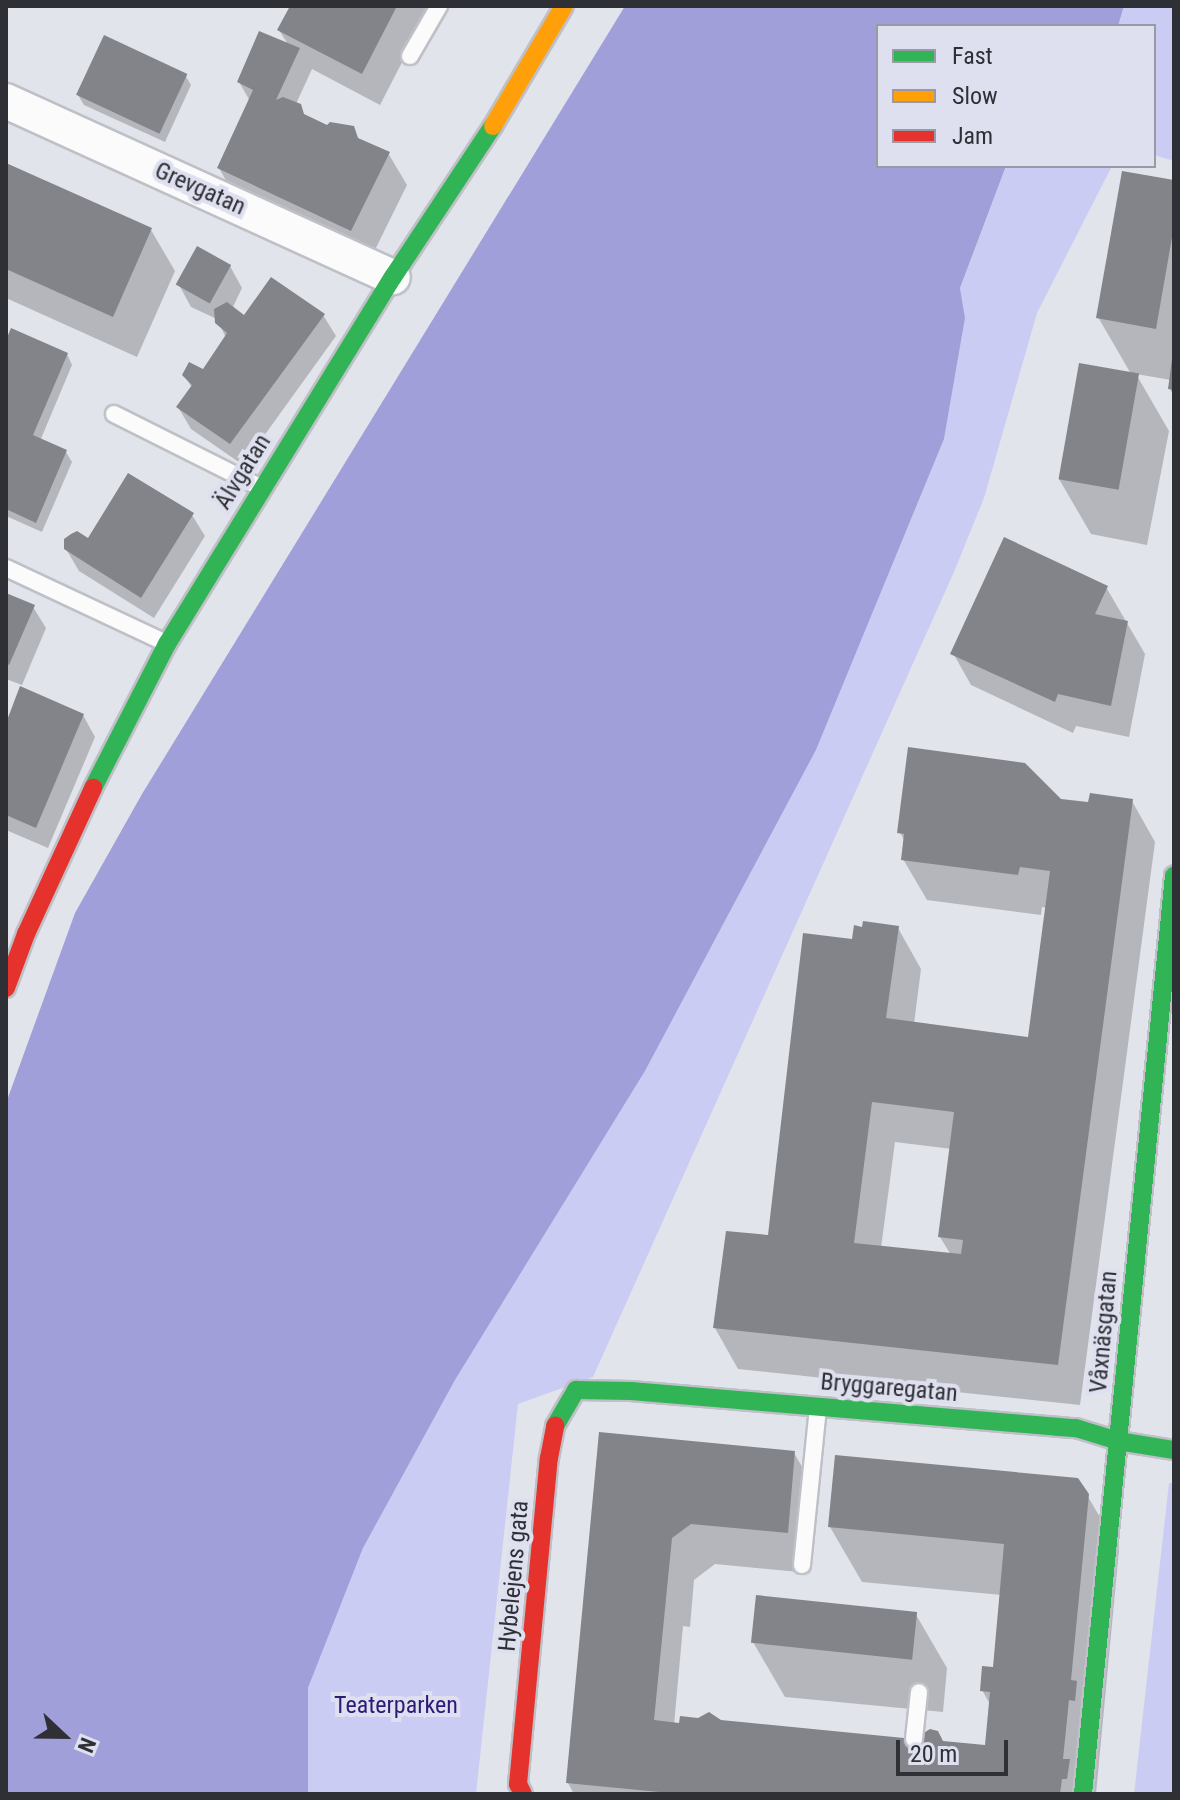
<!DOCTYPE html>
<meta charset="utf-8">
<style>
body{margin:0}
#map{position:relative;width:1180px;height:1800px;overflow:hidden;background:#e2e4ec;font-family:"Roboto Condensed",sans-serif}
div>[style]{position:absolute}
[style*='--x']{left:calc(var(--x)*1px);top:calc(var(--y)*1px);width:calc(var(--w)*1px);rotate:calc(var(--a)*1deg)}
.green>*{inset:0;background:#cbccf3}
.water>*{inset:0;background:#a09fd9}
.shadow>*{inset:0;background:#0003}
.building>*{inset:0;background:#838489;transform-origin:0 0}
.roads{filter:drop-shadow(2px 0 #bfc0c7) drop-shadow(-2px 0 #bfc0c7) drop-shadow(0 2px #bfc0c7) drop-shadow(0 -2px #bfc0c7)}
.lane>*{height:16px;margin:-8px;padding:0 8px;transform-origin:8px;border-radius:8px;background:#fbfbfc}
.street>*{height:34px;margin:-17px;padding:0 17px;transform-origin:17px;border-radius:17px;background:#fbfbfc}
.fast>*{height:18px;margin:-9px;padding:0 9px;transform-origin:9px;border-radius:9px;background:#30b455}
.slow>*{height:18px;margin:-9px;padding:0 9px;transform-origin:9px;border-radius:9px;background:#ff9f0a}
.jam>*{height:18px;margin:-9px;padding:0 9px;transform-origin:9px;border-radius:9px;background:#e5322d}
span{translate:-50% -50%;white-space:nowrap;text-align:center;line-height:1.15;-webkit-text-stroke:8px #dfe0ef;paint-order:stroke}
.street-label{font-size:24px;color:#2f3035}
.park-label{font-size:24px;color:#2d1977}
.frame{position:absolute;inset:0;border:8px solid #2f3035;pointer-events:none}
.legend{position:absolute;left:876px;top:24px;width:280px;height:144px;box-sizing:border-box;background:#dfe0ef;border:2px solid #999aa5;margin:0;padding:10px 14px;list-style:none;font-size:24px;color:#2f3035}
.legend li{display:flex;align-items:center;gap:16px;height:40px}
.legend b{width:40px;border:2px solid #999aa5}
.north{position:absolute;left:24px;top:1696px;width:80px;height:80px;-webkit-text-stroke:6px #dfe0ef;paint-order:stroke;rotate:112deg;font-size:22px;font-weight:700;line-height:32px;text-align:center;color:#2f3035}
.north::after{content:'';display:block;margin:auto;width:28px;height:36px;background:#2f3035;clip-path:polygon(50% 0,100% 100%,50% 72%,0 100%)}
.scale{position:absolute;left:896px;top:1740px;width:112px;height:36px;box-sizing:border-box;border:4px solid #2f3035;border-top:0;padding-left:10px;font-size:24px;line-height:28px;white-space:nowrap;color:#2f3035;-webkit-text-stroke:6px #dfe0ef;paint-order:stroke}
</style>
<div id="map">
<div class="green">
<i style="clip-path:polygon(1124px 6px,1174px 6px,1174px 161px,1154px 155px,1154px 26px,1118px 26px)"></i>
<i style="clip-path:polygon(1006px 166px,1112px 166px,1037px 313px,984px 498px,954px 572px,593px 1377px,518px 1404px,476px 1794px,308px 1794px,308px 1688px,363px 1548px,455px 1380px,645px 1071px,816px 750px,944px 439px,965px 318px,960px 288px)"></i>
<i style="clip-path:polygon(1169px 1483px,1174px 1483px,1174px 1794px,1134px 1794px)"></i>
</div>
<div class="water">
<i style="clip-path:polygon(625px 6px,1124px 6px,1118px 26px,878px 26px,878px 166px,1006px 166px,960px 288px,965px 318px,944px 439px,816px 750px,645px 1071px,455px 1380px,363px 1548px,308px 1688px,308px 1794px,6px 1794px,6px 1103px,75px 913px,142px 794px)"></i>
</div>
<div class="shadow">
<i style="clip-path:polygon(292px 6px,431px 6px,380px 105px,312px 69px,296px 104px,306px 117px,327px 127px,352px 127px,360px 141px,388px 153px,407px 185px,369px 262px,237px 200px,219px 168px,250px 101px,239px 82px,289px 46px,279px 30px)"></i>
<i style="clip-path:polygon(185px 75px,191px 85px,165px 142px,84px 105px,78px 95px)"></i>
<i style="clip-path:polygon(6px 166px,151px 230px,175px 271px,137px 357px,6px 298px)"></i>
<i style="clip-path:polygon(1174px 182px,1174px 397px,1170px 389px,1171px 380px,1136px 374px,1169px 431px,1147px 545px,1091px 534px,1059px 479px,1131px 374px,1098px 317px)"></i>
<i style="clip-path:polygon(230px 266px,242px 288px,232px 309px,244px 318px,323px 315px,336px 336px,243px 465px,191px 429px,178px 407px,192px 388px,184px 375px,203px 372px,226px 338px,217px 319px,191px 307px,179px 285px)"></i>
<i style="clip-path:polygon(6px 345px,67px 354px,72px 365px,40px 441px,66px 452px,72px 462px,42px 532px,6px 516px)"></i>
<i style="clip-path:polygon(192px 515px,205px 536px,154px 618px,79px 571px,66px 549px)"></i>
<i style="clip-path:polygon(1106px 587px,1145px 654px,1129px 737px,1076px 726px,1073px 733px,971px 685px,953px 653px)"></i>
<i style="clip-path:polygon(6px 595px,33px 607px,46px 628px,22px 685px,6px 679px)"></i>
<i style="clip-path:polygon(83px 715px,95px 737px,48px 848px,6px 830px,6px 728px)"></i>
<i style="clip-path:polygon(evenodd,1061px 800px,1090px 804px,1132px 801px,1155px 842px,1080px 1405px,738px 1369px,715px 1328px,770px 1237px,805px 935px,853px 942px,898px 928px,921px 969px,914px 1024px,1030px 1039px,1047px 908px,1042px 907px,1041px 915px,927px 900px,903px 859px,905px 842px,900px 832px,1061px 800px,895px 1142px,952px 1149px,940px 1237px,951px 1255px,881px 1248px,895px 1142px)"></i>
<i style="clip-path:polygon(601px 1434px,794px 1453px,818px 1494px,810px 1573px,715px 1564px,694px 1580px,690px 1627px,683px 1626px,674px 1725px,721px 1722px,987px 1747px,991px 1706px,982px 1690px,995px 1670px,1002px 1595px,862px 1582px,830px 1527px,1087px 1495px,1119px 1550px,1096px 1794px,574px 1794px,568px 1783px)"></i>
<i style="clip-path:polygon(915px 1613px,947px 1668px,943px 1712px,785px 1697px,753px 1642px)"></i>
</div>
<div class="building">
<i style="clip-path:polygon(290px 6px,397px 6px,362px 74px,277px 30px)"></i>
<i style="clip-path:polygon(259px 31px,300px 48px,276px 100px,283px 97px,301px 104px,304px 114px,327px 125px,330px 122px,354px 126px,358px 138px,390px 152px,351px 231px,217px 168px,253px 90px,237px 82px)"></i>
<i style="left:104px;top:35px;width:92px;height:66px;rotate:25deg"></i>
<i style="clip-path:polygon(6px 163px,152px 228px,113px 317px,6px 269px)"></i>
<i style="clip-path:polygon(1122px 171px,1174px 180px,1174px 226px,1156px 329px,1096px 318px)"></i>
<i style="left:197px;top:246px;width:39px;height:44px;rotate:29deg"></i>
<i style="clip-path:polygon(271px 277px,325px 314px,230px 444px,176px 407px,192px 385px,182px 375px,189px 362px,203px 369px,227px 333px,215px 323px,214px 309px,227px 302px,244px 315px)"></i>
<i style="clip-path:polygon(11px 328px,68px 353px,33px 435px,67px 450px,36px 523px,6px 509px,6px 340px)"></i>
<i style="clip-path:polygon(1172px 359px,1174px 359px,1174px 390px,1168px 389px)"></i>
<i style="left:1079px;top:363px;width:61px;height:118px;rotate:10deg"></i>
<i style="clip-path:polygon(128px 473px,194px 513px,141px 598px,64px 549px,64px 539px,71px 534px,77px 531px,88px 538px)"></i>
<i style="clip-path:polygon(1004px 537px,1108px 586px,1095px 614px,1128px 621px,1111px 706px,1058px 694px,1055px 702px,950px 654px)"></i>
<i style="clip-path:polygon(6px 593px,35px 605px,9px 665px,6px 663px)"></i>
<i style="clip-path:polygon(20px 686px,84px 714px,36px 828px,6px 815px,6px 723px)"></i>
<i style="clip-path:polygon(evenodd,908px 747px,1025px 763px,1061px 799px,1088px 802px,1090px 793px,1133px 799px,1058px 1365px,713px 1328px,726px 1231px,768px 1235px,803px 933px,852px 939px,854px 925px,862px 927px,863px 921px,899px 926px,886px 1018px,1028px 1037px,1050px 871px,1020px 867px,1018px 875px,901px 860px,904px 834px,897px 833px,908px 747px,872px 1102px,954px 1112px,938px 1237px,963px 1240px,961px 1254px,854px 1243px,872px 1102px)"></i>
<i style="clip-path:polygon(599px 1432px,795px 1451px,788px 1533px,691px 1524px,672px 1538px,654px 1720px,679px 1723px,680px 1716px,698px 1718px,709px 1712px,721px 1720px,914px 1739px,930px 1729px,938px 1731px,943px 1741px,985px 1745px,990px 1692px,980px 1691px,982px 1666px,993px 1667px,1004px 1544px,828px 1527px,835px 1455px,1078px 1478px,1089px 1494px,1071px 1680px,1077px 1681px,1075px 1701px,1069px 1700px,1063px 1759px,1070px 1759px,1067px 1779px,1062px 1779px,1060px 1794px,680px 1794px,566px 1783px)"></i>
<i style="left:756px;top:1595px;width:162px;height:48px;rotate:6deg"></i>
</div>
<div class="roads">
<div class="lane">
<i style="--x:410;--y:56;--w:58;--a:-59.9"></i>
<i style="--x:114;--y:414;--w:163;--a:26.6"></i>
<i style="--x:6;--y:568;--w:177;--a:25.1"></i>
<i style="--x:802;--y:1565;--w:158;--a:-84.2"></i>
<i style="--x:914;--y:1739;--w:47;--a:-83.9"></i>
</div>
<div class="street">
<i style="--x:6;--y:101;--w:425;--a:24.5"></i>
</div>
<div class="fast">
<i style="--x:93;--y:788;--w:162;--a:-62.8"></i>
<i style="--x:167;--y:644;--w:431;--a:-58.4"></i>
<i style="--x:393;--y:277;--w:181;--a:-56.5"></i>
<i style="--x:555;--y:1426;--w:42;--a:-59.7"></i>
<i style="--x:576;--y:1390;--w:55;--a:1"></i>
<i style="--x:631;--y:1391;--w:447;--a:4.8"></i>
<i style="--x:1076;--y:1428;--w:44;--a:17.2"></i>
<i style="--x:1118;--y:1441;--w:57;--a:9.1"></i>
<i style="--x:1083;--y:1794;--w:923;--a:-84.34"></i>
</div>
<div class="slow">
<i style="--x:493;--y:126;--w:139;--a:-59.4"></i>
</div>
<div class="jam">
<i style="--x:6;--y:988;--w:58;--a:-69.7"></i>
<i style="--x:26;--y:934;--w:161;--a:-65.3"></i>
<i style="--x:523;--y:1794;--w:11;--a:-117"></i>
<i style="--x:518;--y:1784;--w:327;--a:-84.6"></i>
<i style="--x:549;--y:1458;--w:33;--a:-79"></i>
</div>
</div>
<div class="street-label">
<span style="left:200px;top:189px;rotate:24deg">Grevgatan</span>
<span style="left:243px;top:472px;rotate:-58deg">Älvgatan</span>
<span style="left:1104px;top:1332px;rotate:-85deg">Våxnäsgatan</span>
<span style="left:889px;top:1388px;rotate:5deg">Bryggaregatan</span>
<span style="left:514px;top:1576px;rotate:-85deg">Hybelejens gata</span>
</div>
<div class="park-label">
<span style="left:396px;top:1706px">Teaterparken</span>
</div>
<div class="frame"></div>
<ul class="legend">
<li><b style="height:10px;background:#30b455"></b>Fast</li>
<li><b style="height:10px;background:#ff9f0a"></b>Slow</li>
<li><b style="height:10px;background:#e5322d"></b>Jam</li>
</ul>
<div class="north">N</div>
<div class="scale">20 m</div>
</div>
